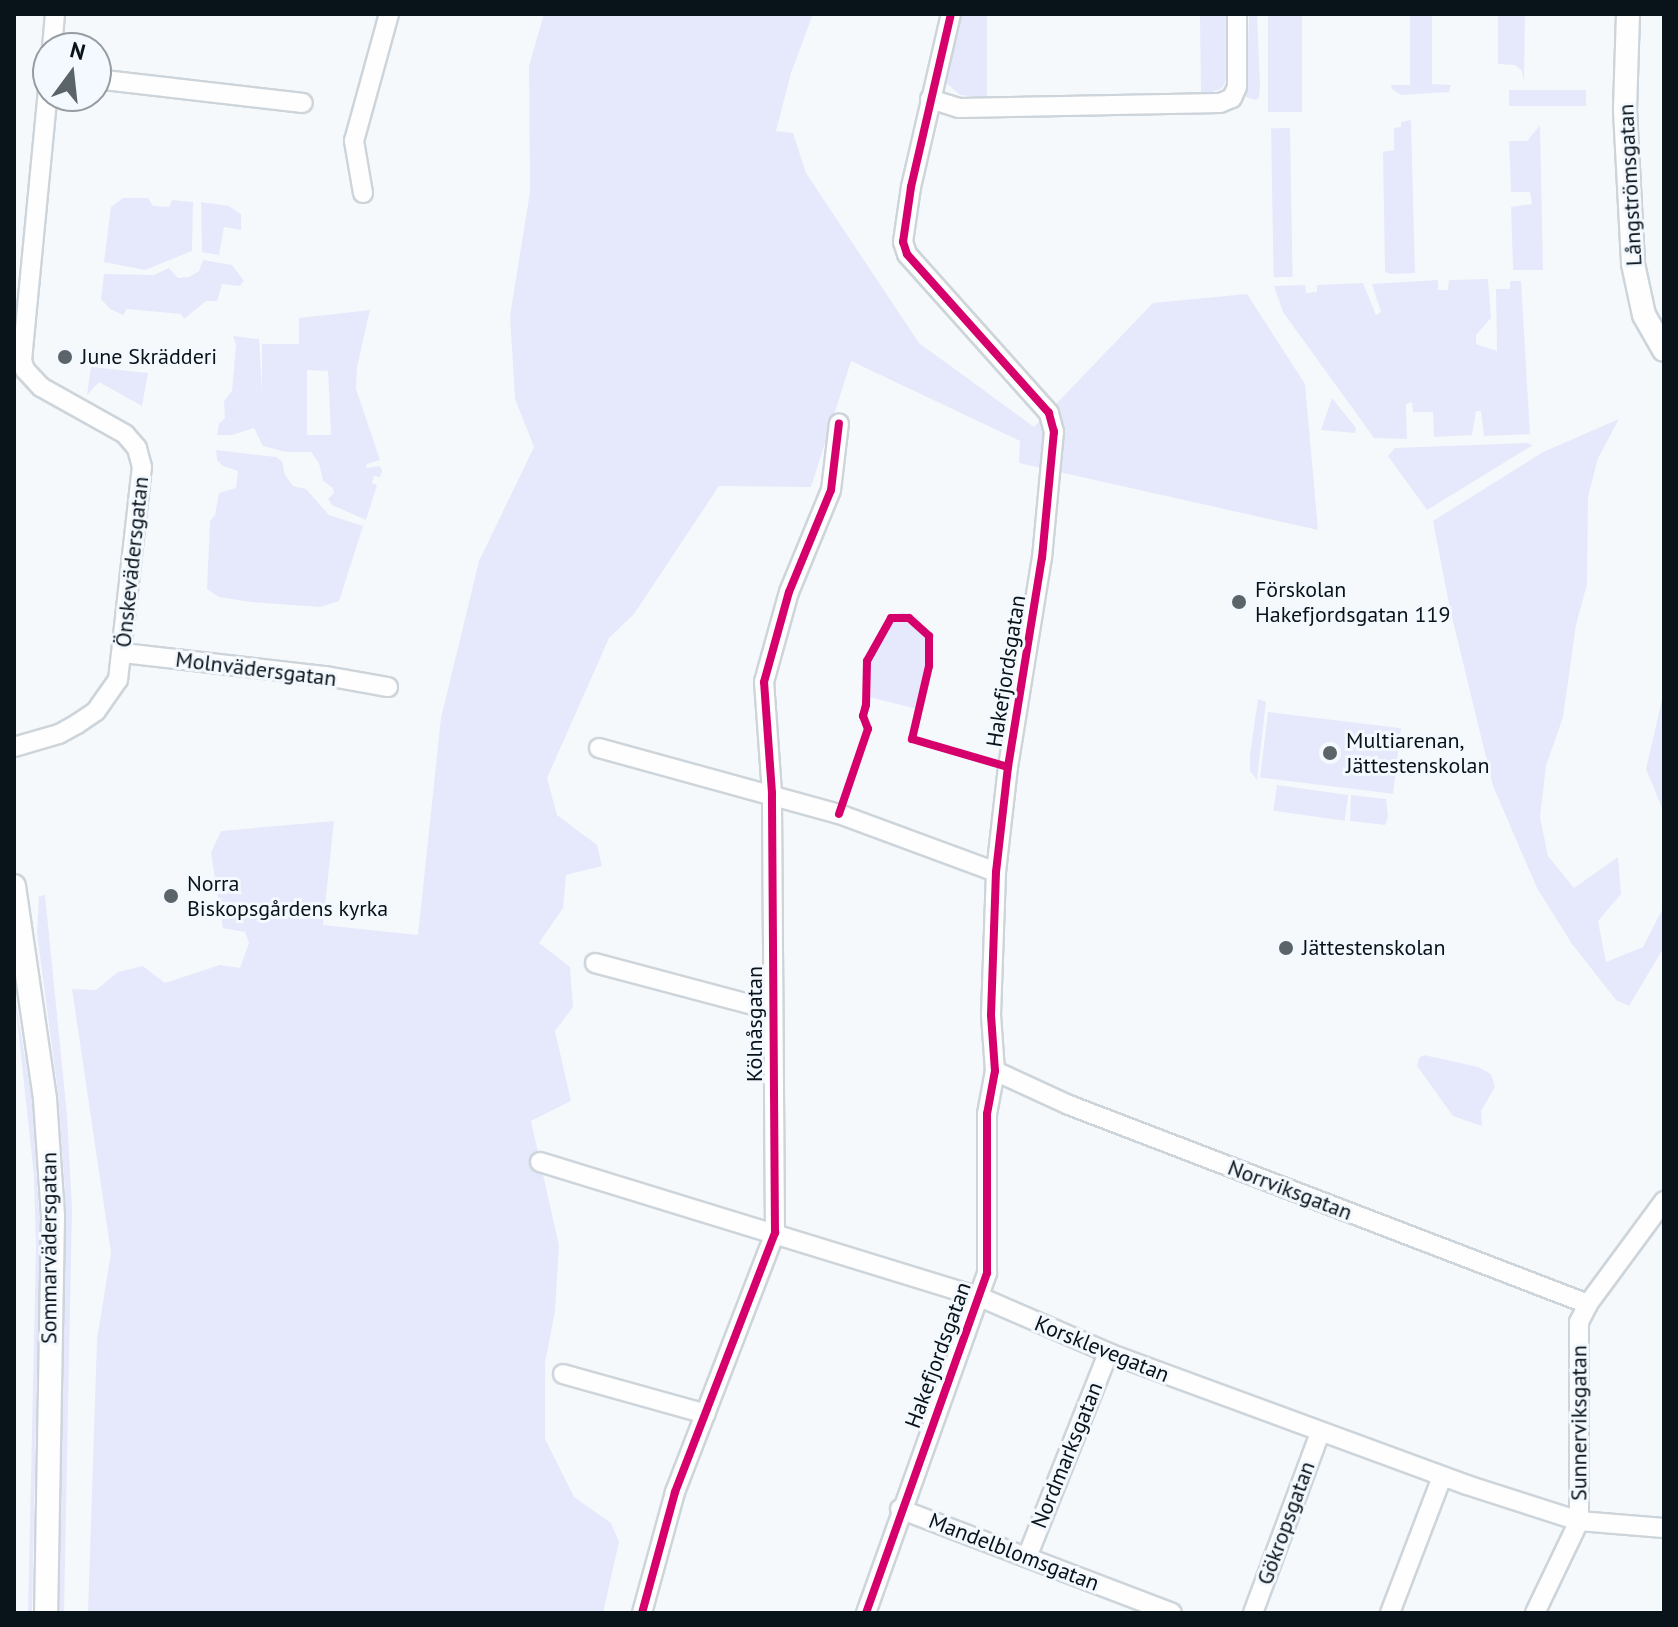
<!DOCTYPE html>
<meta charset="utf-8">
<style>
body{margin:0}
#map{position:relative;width:1678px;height:1627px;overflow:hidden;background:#f6f9fb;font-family:"PT Sans",sans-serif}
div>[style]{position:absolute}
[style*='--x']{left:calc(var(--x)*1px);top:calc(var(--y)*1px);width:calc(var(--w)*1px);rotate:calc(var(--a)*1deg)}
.green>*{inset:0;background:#e6e9fb;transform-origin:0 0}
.roads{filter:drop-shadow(2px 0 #cdd5db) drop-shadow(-2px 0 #cdd5db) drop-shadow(0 2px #cdd5db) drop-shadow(0 -2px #cdd5db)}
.minor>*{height:18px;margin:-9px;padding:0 9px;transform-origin:9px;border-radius:9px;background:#fefefe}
.tertiary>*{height:22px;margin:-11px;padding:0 11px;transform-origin:11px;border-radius:11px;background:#fefefe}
.cycleway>*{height:8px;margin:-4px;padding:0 4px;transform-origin:4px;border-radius:4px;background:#d6006c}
.dots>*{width:22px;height:22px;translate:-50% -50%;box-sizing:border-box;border:4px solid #f3f9fe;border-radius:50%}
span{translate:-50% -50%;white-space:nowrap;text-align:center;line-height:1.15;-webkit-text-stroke:6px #f3f9fe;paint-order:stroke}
.street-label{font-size:22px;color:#08131a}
.poi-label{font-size:22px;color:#08131a}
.left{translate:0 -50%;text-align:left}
.frame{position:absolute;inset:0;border:16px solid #08131a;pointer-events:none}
.north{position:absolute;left:32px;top:32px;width:80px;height:80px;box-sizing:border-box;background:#f3f9fe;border:2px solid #959da3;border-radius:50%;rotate:15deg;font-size:22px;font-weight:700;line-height:32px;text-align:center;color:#08131a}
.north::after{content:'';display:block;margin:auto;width:28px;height:36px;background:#5b6469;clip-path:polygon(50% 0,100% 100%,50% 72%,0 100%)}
</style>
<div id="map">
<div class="green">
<i style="clip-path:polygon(544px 14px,813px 14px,791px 73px,776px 131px,793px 133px,806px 173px,919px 343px,1034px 427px,1153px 303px,1247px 294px,1305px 384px,1318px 530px,1019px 463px,1020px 441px,851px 361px,811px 487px,719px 486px,634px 614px,609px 638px,547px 778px,557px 815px,597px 845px,602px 866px,566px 875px,563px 908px,539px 943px,570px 967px,573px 1007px,555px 1031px,571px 1101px,531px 1121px,559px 1246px,555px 1311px,545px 1363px,545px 1439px,574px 1497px,611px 1523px,619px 1542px,603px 1613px,88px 1613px,97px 1339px,111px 1253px,72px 989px,96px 990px,118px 972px,143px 966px,165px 983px,220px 965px,240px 968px,249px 943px,245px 932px,223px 928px,211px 853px,221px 831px,334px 821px,323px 925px,418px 935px,441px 718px,479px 561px,534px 447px,515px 399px,510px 316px,530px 192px,529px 66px)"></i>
<i style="clip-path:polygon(961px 14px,987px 14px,987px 98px,960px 95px,945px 82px)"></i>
<i style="clip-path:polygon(1200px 14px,1230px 14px,1228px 77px,1222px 88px,1205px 95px,1201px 95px)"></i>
<i style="clip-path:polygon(1249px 14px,1257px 14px,1260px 85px,1259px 98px,1255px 100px,1246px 97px)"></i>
<i style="left:1268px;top:14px;width:34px;height:98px"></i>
<i style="clip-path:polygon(1410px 14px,1432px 14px,1432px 84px,1451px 85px,1449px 92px,1401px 95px,1392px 89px,1391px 85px,1410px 85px)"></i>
<i style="clip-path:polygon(1498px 14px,1525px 14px,1524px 83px,1522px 71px,1515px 65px,1498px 64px)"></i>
<i style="left:1586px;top:90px;width:16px;height:77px;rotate:90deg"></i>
<i style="clip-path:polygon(1411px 120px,1415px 273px,1391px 274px,1385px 272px,1383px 152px,1394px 150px,1394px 128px,1401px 127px,1401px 122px)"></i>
<i style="clip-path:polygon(1540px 125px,1543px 270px,1513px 270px,1511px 207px,1532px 204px,1530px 192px,1511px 192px,1509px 141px,1527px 141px)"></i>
<i style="left:1290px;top:128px;width:149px;height:19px;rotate:89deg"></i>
<i style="clip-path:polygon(123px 198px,148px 198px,153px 206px,169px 207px,172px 200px,193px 202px,192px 251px,145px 270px,104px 262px,111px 207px)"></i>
<i style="clip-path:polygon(201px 202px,229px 206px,241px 214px,241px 230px,224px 227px,219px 255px,202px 252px)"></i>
<i style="clip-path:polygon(203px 260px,232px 265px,244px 281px,239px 286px,222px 284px,217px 301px,206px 301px,184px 319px,181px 314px,127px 309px,123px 315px,110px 309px,101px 299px,104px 274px,154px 275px,169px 268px,178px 278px,189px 277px,199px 271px)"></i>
<i style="clip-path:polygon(1488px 279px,1491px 318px,1476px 335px,1476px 344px,1497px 351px,1496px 289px,1510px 289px,1510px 281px,1521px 281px,1530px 434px,1484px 436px,1481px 411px,1476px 411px,1472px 435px,1434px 437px,1433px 412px,1413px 412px,1412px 402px,1406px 404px,1407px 439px,1374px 438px,1283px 312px,1274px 286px,1305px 285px,1306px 293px,1317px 292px,1317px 285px,1363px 283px,1376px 315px,1381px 312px,1372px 284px,1438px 280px,1438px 290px,1448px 290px,1449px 280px)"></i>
<i style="clip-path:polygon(evenodd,370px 310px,357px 367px,356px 389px,380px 460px,367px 464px,366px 468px,380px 466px,382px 471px,380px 477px,374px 476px,372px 483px,377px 485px,366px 520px,332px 505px,328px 499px,334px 493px,333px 488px,323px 481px,319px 463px,311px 452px,286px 452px,263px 446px,254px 428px,232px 435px,217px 435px,219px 424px,225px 418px,224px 401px,232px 391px,236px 345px,233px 336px,259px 339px,262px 391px,262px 344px,299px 344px,299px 318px,370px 310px,307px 370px,328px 371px,331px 435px,307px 435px,307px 370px)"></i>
<i style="clip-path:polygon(91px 367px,148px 373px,142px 406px,99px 382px,87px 395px)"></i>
<i style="clip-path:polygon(1332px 398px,1356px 428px,1355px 433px,1321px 430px)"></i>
<i style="clip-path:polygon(1619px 419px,1598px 458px,1588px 497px,1587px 584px,1576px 625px,1563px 717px,1546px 766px,1540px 817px,1548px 856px,1574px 888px,1618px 857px,1621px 894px,1598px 921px,1606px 962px,1643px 947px,1664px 906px,1664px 947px,1629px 1006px,1616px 1000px,1572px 944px,1537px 888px,1493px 786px,1450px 609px,1433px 521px,1543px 452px)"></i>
<i style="clip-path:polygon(1526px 443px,1533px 445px,1427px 510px,1388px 456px,1395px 448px)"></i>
<i style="clip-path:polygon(216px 450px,276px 457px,282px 461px,285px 475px,293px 486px,306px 489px,329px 515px,363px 526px,339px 601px,320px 607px,251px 602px,219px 597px,207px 589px,210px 521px,215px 515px,219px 493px,236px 488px,238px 471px,223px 466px,217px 460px)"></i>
<i style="clip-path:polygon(903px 612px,917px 617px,927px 629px,926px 668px,917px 709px,869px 697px,870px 650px,888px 618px)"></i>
<i style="clip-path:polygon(1664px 691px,1664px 813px,1646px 769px)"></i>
<i style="clip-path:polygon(1258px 699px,1266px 702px,1257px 780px,1250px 771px,1250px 755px)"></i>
<i style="left:1268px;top:712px;width:134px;height:66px;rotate:7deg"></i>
<i style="left:1277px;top:785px;width:72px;height:26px;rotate:8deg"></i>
<i style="clip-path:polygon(1351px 795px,1386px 799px,1388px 817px,1385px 825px,1350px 821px)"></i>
<i style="clip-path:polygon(45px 895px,67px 1115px,72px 1209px,64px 1613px,59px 1613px,65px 1193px,58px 1093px,37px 933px,39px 896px)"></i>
<i style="clip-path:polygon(14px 990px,32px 1101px,40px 1228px,32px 1613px,28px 1613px,36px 1248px,34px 1176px)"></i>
<i style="clip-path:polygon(1424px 1055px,1478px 1067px,1491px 1074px,1495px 1087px,1481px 1111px,1482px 1126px,1453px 1116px,1417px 1066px,1419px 1058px)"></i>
</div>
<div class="roads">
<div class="minor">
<i style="--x:52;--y:48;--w:34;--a:-85"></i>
<i style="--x:96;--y:79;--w:208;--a:6.6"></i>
<i style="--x:930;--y:99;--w:30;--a:17"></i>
<i style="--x:959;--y:108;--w:261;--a:-1.1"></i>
<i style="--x:1220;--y:103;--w:13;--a:-23"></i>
<i style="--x:1232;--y:98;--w:12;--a:-66"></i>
<i style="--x:1237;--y:87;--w:73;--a:-90"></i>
<i style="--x:363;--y:193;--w:53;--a:-99.8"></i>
<i style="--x:354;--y:141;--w:132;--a:-74.6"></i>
<i style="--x:123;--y:653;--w:204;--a:6.5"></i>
<i style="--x:326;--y:676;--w:63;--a:10.1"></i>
<i style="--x:14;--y:747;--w:47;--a:-16.1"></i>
<i style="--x:59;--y:734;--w:21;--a:-29"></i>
<i style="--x:77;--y:724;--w:23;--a:-34"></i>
<i style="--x:96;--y:711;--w:38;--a:-55"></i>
<i style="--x:118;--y:680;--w:214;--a:-83.6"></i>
<i style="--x:142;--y:467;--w:20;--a:-105"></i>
<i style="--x:137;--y:448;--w:18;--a:-131"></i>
<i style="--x:125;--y:434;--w:96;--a:-150.8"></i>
<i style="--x:41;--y:387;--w:23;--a:-133"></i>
<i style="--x:25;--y:370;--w:10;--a:-107"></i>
<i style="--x:22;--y:360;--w:273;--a:-84.5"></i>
<i style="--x:599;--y:748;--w:249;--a:15.4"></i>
<i style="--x:839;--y:814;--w:167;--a:20.3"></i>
<i style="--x:595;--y:963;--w:183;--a:14.9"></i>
<i style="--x:995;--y:1071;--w:81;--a:24.7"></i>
<i style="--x:1069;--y:1105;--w:556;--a:20.98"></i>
<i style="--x:540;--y:1162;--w:460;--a:17.1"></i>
<i style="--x:980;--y:1297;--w:143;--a:23.5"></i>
<i style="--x:1111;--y:1354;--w:379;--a:20.2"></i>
<i style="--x:1467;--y:1485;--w:118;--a:17.8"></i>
<i style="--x:1579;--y:1521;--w:85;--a:4.7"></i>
<i style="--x:563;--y:1374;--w:148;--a:15.6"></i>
<i style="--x:900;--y:1509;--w:291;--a:20.9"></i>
<i style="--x:1027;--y:1557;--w:219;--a:-68.3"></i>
<i style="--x:642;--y:1613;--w:125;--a:-74.7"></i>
<i style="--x:675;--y:1492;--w:278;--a:-68.9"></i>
<i style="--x:775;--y:1233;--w:440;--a:-90.4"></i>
<i style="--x:772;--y:793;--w:111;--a:-94.1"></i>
<i style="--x:764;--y:682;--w:93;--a:-74.5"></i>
<i style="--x:789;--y:592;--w:110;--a:-67.6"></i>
<i style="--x:831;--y:490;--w:67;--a:-83.2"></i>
<i style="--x:866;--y:1613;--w:361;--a:-70.4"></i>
<i style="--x:987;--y:1273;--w:159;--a:-90"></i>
<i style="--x:987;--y:1114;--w:44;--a:-79.5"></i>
<i style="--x:995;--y:1071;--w:56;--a:-94.1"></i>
<i style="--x:991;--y:1015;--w:143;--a:-88"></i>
<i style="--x:996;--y:872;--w:106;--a:-83.5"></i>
<i style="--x:1008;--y:767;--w:212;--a:-80.8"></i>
<i style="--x:1042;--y:558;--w:127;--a:-84.6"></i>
<i style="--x:1054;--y:432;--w:20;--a:-105"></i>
<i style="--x:1049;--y:413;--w:213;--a:-131.8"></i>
<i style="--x:907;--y:254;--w:13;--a:-108"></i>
<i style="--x:903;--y:242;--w:56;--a:-81.7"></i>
<i style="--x:911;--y:187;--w:178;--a:-77"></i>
<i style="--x:1253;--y:1613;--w:192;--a:-69.6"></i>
<i style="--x:1390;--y:1613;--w:146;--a:-69.1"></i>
<i style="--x:1535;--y:1613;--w:102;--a:-64.4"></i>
<i style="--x:1579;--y:1521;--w:199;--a:-90"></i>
<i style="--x:1579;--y:1322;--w:20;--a:-63"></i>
<i style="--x:1588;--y:1304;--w:128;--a:-53.6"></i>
</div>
<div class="tertiary">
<i style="--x:1628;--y:14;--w:96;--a:91.8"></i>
<i style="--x:1625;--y:110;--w:154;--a:87"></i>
<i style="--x:1633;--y:264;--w:52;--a:77.8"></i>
<i style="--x:1644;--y:315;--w:40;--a:60.3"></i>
<i style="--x:14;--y:886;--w:215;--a:81.7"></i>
<i style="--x:45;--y:1099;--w:117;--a:86.1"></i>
<i style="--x:53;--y:1216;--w:397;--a:91"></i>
</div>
</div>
<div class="cycleway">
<i style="--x:839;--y:814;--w:90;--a:-71.2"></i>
<i style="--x:868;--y:729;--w:14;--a:-111"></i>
<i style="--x:863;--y:716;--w:11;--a:-75"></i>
<i style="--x:866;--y:705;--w:44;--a:-88.7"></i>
<i style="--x:867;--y:661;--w:49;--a:-60.8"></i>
<i style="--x:891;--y:618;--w:18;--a:0"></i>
<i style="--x:909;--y:618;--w:27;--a:42"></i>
<i style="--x:929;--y:636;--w:30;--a:90"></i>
<i style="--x:929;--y:666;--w:75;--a:103.1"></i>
<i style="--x:912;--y:739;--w:100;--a:16.3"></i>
<i style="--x:642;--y:1613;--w:125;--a:-74.7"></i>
<i style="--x:675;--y:1492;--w:278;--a:-68.9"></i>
<i style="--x:775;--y:1233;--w:440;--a:-90.4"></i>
<i style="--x:772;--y:793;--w:111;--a:-94.1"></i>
<i style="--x:764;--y:682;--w:93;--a:-74.5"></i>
<i style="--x:789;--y:592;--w:110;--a:-67.6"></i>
<i style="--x:831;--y:490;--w:67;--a:-83.2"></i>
<i style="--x:866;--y:1613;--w:361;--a:-70.4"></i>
<i style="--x:987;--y:1273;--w:159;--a:-90"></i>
<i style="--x:987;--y:1114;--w:44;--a:-79.5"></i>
<i style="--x:995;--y:1071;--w:56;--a:-94.1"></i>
<i style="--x:991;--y:1015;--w:143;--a:-88"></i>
<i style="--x:996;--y:872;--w:106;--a:-83.5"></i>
<i style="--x:1008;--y:767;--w:212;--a:-80.8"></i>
<i style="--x:1042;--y:558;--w:127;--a:-84.6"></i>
<i style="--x:1054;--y:432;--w:20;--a:-105"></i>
<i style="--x:1049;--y:413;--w:213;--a:-131.8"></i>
<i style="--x:907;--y:254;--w:13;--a:-108"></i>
<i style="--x:903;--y:242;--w:56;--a:-81.7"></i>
<i style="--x:911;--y:187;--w:178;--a:-77"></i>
</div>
<div class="dots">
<i style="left:65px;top:357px;background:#5b6469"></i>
<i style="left:1239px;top:602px;background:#5b6469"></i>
<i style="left:1330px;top:753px;background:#5b6469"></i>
<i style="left:171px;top:896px;background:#5b6469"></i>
<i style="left:1286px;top:948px;background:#5b6469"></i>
</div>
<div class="street-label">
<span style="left:1630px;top:185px;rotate:-93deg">Långströmsgatan</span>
<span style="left:132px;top:562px;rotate:-84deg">Önskevädersgatan</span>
<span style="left:256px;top:669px;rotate:7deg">Molnvädersgatan</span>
<span style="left:1006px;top:671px;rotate:-81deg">Hakefjordsgatan</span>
<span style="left:755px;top:1024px;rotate:-90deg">Kölnåsgatan</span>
<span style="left:1290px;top:1190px;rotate:21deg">Norrviksgatan</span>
<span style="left:49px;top:1248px;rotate:-90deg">Sommarvädersgatan</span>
<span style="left:1102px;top:1349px;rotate:22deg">Korsklevegatan</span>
<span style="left:938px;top:1355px;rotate:-70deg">Hakefjordsgatan</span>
<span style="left:1579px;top:1423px;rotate:-90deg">Sunnerviksgatan</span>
<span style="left:1067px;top:1455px;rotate:-68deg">Nordmarksgatan</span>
<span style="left:1286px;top:1523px;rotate:-70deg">Gökropsgatan</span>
<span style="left:1014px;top:1552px;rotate:21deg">Mandelblomsgatan</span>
</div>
<div class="poi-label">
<span class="left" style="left:81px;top:357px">June Skrädderi</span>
<span class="left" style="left:1255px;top:602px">Förskolan<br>Hakefjordsgatan 119</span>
<span class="left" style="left:1346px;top:753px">Multiarenan,<br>Jättestenskolan</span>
<span class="left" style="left:187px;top:896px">Norra<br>Biskopsgårdens kyrka</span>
<span class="left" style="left:1302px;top:948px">Jättestenskolan</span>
</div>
<div class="frame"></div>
<div class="north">N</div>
</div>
